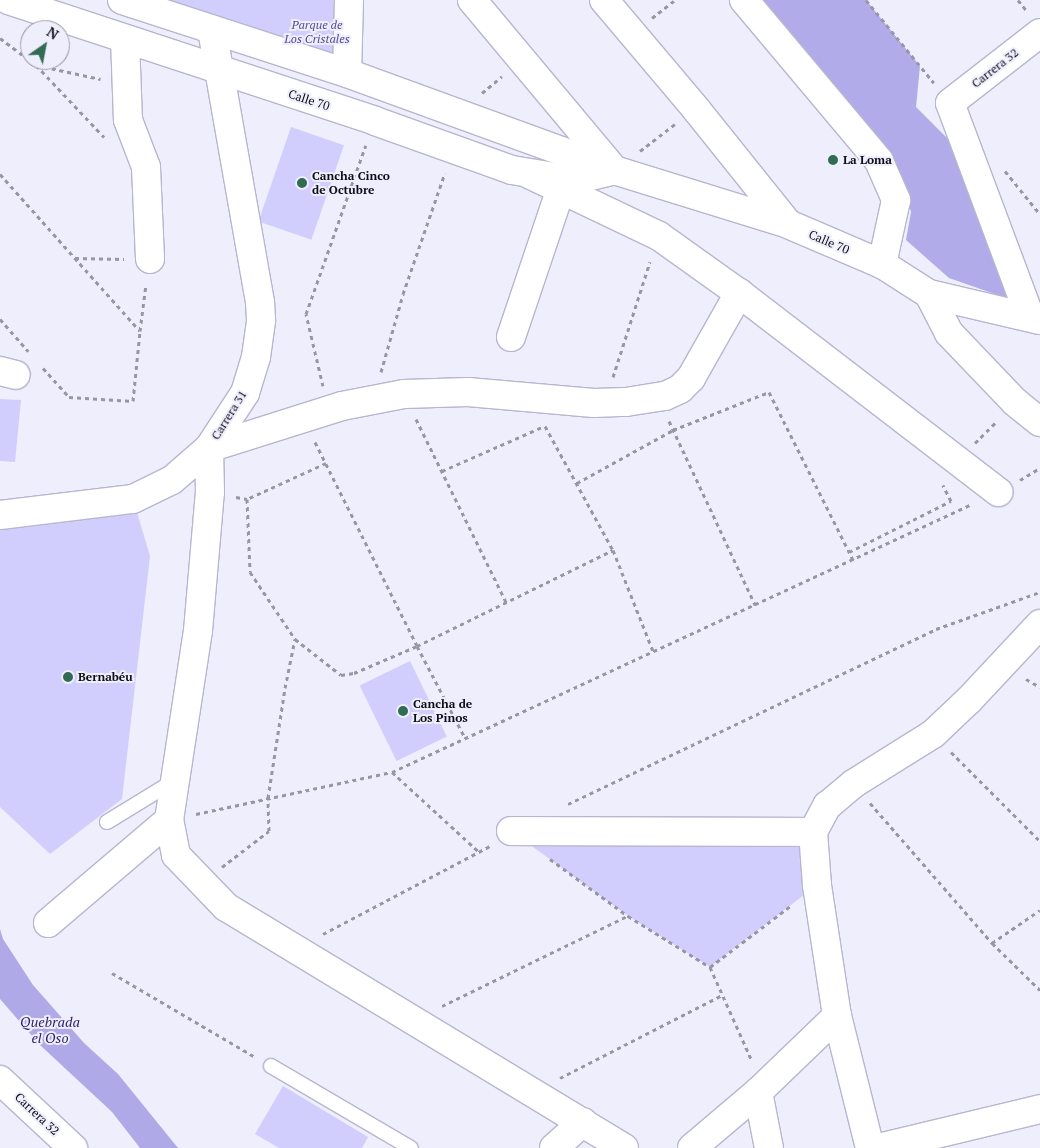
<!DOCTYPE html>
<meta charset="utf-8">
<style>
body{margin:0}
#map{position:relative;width:1040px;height:1148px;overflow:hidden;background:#eeeefd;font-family:"PT Serif",serif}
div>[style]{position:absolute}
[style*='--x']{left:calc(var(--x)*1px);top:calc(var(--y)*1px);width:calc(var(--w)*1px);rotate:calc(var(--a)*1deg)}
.green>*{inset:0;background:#d1cefe;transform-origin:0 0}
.forest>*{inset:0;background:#b1ace9}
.water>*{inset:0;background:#afaae7}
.path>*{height:3px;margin-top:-1.5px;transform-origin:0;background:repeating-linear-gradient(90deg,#9797a4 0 4px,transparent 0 8px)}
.roads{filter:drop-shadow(1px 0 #b7b6cf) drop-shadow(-1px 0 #b7b6cf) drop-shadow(0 1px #b7b6cf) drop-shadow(0 -1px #b7b6cf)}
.lane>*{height:14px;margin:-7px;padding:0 7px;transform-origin:7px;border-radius:7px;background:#fff}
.street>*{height:28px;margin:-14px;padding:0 14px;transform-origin:14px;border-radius:14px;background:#fff}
.secondary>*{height:28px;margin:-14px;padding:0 14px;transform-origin:14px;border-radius:14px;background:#fff}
.dots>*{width:14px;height:14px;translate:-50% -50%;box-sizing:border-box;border:2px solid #eeeefd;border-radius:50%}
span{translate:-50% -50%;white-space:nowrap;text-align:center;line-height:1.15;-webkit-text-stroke:4px #eeeefd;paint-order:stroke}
.park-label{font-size:12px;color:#564b94;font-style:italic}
.street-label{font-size:12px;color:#0f0e17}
.poi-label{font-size:12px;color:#0f0e17;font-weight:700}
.left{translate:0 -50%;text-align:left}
.water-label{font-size:14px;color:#322268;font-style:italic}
.north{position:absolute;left:20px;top:20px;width:50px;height:50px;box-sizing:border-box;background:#eeeefd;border:1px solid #9594a1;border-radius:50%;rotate:33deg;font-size:14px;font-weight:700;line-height:20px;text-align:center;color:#0f0e17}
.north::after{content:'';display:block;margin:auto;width:18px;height:22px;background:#326b53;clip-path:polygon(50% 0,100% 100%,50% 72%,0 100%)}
</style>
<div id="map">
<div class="green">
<i style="clip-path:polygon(169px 0,349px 0,347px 73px,163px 13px)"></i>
<i style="left:291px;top:127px;width:56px;height:100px;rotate:19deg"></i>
<i style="clip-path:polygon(0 399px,21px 400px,15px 462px,0 461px)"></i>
<i style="clip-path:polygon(133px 499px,150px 556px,122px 799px,50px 854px,0 807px,0 515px)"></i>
<i style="left:410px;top:661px;width:84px;height:56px;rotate:64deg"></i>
<i style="clip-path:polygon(511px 831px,813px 832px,817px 885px,710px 967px,628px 916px)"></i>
<i style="clip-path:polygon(283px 1086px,368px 1137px,362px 1148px,279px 1148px,255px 1134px)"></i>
</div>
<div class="forest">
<i style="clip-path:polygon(756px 0,866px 0,920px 66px,916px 107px,951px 142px,1009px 299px,949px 278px,906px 240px,911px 212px,896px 162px,838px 89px)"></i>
</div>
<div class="water">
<i style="clip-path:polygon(0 929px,3px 939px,33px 985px,84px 1043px,118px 1074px,178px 1148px,140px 1148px,112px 1112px,40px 1045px,0 999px)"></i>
</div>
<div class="path">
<i style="--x:866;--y:0;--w:107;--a:50.7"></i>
<i style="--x:1018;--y:0;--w:14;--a:51"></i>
<i style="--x:652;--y:18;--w:29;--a:-38"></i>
<i style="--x:0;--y:38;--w:45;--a:36.9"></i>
<i style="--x:36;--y:65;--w:66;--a:12.3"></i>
<i style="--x:36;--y:65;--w:99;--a:46.6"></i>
<i style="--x:482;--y:93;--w:26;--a:-40"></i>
<i style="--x:640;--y:151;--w:44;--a:-37.6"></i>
<i style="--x:1005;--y:171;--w:55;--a:50.9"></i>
<i style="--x:0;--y:174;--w:210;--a:48.3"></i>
<i style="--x:140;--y:331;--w:47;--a:-82.7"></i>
<i style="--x:75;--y:258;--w:49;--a:1.2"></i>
<i style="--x:0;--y:319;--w:43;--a:48.8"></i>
<i style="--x:43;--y:368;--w:39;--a:48"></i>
<i style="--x:69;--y:397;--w:64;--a:3.6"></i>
<i style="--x:133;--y:401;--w:70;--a:-84.3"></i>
<i style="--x:381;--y:372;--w:81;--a:-74.2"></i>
<i style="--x:403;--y:294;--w:128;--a:-70.9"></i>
<i style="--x:613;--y:377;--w:121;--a:-72.2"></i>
<i style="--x:323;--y:386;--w:74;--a:-103.3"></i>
<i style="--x:306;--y:314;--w:179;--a:-70.5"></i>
<i style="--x:416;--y:419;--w:204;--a:63.8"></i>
<i style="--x:669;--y:421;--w:203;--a:64.9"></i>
<i style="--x:545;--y:426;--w:141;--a:61.3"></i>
<i style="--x:613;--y:550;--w:109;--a:68.4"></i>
<i style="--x:315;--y:442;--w:228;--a:63.4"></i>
<i style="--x:417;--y:646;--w:104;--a:62.4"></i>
<i style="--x:975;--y:443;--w:31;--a:-45"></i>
<i style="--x:326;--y:463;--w:87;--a:155.5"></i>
<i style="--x:247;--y:499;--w:73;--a:87.6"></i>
<i style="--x:250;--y:572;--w:81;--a:56.1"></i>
<i style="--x:295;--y:639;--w:58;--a:38"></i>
<i style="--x:341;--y:675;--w:13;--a:-9"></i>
<i style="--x:354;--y:673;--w:69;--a:-23.2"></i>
<i style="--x:417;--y:646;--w:218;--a:-26.1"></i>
<i style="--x:442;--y:471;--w:109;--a:-23.7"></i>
<i style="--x:1020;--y:480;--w:23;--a:-31"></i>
<i style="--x:577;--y:483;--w:110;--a:-28.9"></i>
<i style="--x:673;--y:430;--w:103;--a:-21.6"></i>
<i style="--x:769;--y:392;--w:188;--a:63.4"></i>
<i style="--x:236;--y:497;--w:11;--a:10"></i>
<i style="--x:849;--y:552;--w:114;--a:-26.6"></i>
<i style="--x:951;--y:501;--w:18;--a:-117"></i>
<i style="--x:1026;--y:679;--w:16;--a:30"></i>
<i style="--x:951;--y:752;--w:126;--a:45"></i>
<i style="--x:392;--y:772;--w:120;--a:42.6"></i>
<i style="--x:870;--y:803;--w:186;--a:48.9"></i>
<i style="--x:992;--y:943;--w:67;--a:44.4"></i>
<i style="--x:568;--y:804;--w:407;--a:-25.4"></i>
<i style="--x:936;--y:629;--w:110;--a:-19.6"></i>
<i style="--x:196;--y:814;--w:200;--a:-12.1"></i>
<i style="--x:392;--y:772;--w:639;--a:-24.8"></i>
<i style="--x:550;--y:859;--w:97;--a:36.2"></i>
<i style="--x:628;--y:916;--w:97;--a:31.9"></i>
<i style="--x:710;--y:967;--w:103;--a:65.9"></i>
<i style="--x:222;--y:867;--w:59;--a:-37.5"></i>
<i style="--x:269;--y:831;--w:33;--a:-92"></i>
<i style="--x:268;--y:798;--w:111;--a:-81.2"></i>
<i style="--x:285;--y:688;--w:50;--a:-78.5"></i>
<i style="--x:323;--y:934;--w:189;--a:-27.8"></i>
<i style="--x:992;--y:943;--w:58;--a:-34.5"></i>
<i style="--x:710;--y:967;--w:104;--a:-37.2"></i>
<i style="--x:112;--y:973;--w:166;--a:30.4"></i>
<i style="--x:442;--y:1006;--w:206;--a:-25.9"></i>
<i style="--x:560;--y:1078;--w:182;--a:-27.1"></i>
</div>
<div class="roads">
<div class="lane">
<i style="--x:107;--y:822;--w:79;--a:-31.5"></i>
<i style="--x:271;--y:1066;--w:162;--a:30.4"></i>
</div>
<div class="street">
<i style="--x:472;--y:0;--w:222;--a:50.1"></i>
<i style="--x:604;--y:0;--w:143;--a:49.8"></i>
<i style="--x:696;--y:109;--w:147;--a:51.3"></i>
<i style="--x:744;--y:0;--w:210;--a:50"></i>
<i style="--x:879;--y:161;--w:43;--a:66.4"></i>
<i style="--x:896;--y:200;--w:66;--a:102.3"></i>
<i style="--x:125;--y:39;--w:81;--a:87.9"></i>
<i style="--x:128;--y:120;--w:50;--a:69"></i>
<i style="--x:146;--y:167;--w:92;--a:87.5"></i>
<i style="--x:347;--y:73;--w:73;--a:-88.4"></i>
<i style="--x:529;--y:174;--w:144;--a:25.5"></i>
<i style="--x:659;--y:236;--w:98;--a:35.5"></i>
<i style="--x:739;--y:293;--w:327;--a:37.5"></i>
<i style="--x:1030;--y:317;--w:228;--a:-110.5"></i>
<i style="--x:950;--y:103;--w:114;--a:-37.9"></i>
<i style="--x:511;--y:337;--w:154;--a:-71.4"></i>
<i style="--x:0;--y:371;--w:16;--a:14"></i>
<i style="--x:511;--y:831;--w:302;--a:0.2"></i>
<i style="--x:48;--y:923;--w:159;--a:-40.4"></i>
<i style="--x:0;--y:1080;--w:100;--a:43"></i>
<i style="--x:758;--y:1092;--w:57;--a:78.9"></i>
<i style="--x:554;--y:1148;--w:39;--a:-42"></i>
<i style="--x:624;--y:1148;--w:465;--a:-148.8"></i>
<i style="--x:226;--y:907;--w:72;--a:-133.9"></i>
<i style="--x:176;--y:855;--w:36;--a:-101"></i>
<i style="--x:169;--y:820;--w:191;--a:-81.3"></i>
<i style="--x:198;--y:631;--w:140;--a:-85.1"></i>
<i style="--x:210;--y:492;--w:44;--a:-91.3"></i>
<i style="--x:209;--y:448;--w:139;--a:-17.5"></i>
<i style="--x:342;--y:406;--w:63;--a:-11"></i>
<i style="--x:404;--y:394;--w:64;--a:-1.8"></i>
<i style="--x:468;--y:392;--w:126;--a:5"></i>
<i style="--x:594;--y:403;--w:32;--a:-2"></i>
<i style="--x:626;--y:402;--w:39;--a:-9"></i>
<i style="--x:665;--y:396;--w:17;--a:-25"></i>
<i style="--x:680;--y:389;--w:16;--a:-45"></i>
<i style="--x:691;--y:378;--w:98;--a:-60.5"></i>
<i style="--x:692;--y:1148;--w:87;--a:-40.3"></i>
<i style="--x:758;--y:1092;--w:110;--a:-43.9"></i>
<i style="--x:878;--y:1148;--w:167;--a:-13.5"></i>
</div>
<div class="secondary">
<i style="--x:8;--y:0;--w:386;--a:18.2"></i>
<i style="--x:375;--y:121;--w:145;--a:19.7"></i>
<i style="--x:512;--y:170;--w:43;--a:9.5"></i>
<i style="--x:554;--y:177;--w:32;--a:0"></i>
<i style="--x:586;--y:177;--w:27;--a:-13"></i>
<i style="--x:122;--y:0;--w:237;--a:18"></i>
<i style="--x:347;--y:73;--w:284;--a:20"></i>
<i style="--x:614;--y:170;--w:182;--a:17.2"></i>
<i style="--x:788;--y:224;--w:102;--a:23.1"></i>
<i style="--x:882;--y:264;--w:56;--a:32.6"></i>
<i style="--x:929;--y:294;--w:114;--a:13.2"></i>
<i style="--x:929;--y:294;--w:44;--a:62.9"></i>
<i style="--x:949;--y:333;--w:95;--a:46.3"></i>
<i style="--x:1015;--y:402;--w:32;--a:39"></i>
<i style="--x:0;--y:515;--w:134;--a:-6.9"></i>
<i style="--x:133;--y:499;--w:43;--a:-26"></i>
<i style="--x:172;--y:480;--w:49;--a:-40.9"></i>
<i style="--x:209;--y:448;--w:66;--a:-56.8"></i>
<i style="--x:245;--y:393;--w:38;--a:-73"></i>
<i style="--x:256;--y:357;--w:37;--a:-82"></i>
<i style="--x:261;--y:320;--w:18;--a:-93"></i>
<i style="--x:260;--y:302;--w:277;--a:-100"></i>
<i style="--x:870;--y:1148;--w:136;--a:-104"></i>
<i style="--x:837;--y:1016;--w:133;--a:-98.7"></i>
<i style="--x:817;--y:885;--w:53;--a:-94.3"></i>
<i style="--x:813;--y:832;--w:30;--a:-62"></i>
<i style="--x:827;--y:806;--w:34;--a:-40"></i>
<i style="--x:853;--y:784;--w:94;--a:-32"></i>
<i style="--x:933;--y:734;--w:50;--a:-43.4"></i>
<i style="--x:969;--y:700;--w:104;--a:-46.9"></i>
</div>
</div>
<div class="dots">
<i style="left:833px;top:160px;background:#326b53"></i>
<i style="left:302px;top:183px;background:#326b53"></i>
<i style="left:68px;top:677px;background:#326b53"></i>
<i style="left:403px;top:711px;background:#326b53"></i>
</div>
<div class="park-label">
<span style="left:317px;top:32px">Parque de<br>Los Cristales</span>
</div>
<div class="street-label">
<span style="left:995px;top:68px;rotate:-38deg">Carrera 32</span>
<span style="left:309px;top:100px;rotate:18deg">Calle 70</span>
<span style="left:829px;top:242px;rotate:23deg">Calle 70</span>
<span style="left:229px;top:415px;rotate:-58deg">Carrera 31</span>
<span style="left:37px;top:1114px;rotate:43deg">Carrera 32</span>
</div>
<div class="poi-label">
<span class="left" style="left:843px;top:160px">La Loma</span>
<span class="left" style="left:312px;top:183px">Cancha Cinco<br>de Octubre</span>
<span class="left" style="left:78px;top:677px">Bernabéu</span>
<span class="left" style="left:413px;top:711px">Cancha de<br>Los Pinos</span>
</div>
<div class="water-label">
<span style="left:50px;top:1030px">Quebrada<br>el Oso</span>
</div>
<div class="north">N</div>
</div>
